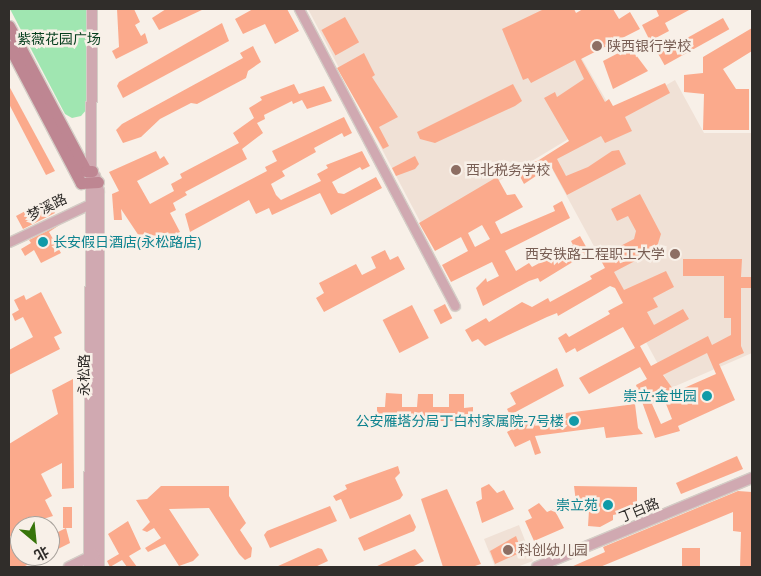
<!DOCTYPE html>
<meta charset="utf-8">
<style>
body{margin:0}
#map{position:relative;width:761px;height:576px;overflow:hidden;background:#f8f0e8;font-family:"Open Sans","Noto Sans SC",sans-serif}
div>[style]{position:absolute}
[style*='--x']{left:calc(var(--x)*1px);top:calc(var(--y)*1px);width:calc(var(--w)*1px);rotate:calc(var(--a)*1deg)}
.built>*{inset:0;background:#f0e1d6}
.green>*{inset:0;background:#a0e6b1}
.building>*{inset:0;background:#fbaa8c;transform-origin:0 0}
.roads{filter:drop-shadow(1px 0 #d4cdc6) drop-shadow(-1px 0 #d4cdc6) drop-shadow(0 1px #d4cdc6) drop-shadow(0 -1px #d4cdc6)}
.minor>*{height:9px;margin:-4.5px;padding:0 4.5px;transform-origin:4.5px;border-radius:4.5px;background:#d0a9b1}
.tertiary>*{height:10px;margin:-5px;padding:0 5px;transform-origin:5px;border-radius:5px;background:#d0a9b1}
.secondary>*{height:11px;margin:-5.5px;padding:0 5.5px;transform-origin:5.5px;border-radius:5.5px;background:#be8692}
.dots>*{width:14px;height:14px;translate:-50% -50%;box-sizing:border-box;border:2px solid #f8f0e8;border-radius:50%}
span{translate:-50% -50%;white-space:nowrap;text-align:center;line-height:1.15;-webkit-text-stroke:5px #f8f0e8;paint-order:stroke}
.park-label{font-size:14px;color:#053e1d}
.education-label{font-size:14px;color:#785e54}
.left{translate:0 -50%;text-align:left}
.right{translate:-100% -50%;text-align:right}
.street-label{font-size:14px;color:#302d2a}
.culture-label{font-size:14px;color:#0d838f}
.frame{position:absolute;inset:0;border:10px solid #302d2a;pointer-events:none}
.north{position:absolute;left:10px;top:516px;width:50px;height:50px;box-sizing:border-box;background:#f8f0e8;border:1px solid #a8a29c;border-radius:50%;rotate:152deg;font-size:14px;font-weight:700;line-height:20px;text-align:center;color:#302d2a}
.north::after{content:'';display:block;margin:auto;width:18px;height:22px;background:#37740a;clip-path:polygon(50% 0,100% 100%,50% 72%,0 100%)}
</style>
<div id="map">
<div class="built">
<i style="clip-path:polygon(308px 9px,553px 9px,613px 112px,423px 227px)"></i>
<i style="clip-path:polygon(675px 80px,704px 133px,752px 133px,752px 353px,671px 388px,545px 156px)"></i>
<i style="clip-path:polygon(519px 525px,533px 561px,517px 567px,495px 567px,484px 539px)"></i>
</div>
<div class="green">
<i style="clip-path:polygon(10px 9px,88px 9px,87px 109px,81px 116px,72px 118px,65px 114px)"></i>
</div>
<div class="building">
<i style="clip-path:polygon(117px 9px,134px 9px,140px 22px,135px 25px,141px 36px,145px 33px,148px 43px,116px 59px,112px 51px,119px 47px)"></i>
<i style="clip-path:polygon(166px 9px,204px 9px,159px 30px,152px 18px)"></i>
<i style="clip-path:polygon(253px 9px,287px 9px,299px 31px,275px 44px,265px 24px,243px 34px,235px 19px)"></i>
<i style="clip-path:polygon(544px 9px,574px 9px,576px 13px,583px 9px,613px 9px,619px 19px,630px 12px,640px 29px,581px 59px,605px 102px,609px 99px,613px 106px,665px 83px,670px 93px,625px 117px,632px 131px,605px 143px,601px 136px,557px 159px,566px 176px,588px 167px,612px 151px,619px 150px,626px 164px,567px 195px,551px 166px,524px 184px,516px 169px,539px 160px,569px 141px,544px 98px,555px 92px,557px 97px,584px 79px,575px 60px,531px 83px,528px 78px,523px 80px,502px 29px)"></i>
<i style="clip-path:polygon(656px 9px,691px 9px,665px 23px,669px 31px,650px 41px,642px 25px,659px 16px)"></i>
<i style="left:345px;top:17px;width:29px;height:27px;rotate:61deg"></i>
<i style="left:723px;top:18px;width:13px;height:74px;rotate:61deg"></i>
<i style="clip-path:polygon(222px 23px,229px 41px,123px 98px,117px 86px,119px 82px)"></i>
<i style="clip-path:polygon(752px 28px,752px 51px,723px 69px,736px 89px,749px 89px,749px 130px,703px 130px,704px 94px,684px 92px,684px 75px,703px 73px,703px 57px)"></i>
<i style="clip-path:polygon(253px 46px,261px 62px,248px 71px,246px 78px,197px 104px,191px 103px,160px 119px,141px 137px,123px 143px,116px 130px,122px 124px,243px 58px,240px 53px)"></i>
<i style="clip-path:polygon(630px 47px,648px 71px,613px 89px,603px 61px)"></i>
<i style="clip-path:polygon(364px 53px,375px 75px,372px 77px,398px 117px,379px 127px,389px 146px,383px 149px,337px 68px)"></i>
<i style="clip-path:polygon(294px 84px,299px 94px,324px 86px,332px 101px,307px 109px,302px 100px,293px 104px,292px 101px,264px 115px,265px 119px,257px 123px,263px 133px,242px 149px,247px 159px,185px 192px,187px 195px,173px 203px,176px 210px,170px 213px,180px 232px,145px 245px,121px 209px,122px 220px,114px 220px,112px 194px,119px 191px,109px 172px,156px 151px,160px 159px,164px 156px,169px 164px,137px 181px,150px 204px,174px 191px,171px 184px,182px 178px,180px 174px,239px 143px,233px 133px,254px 118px,249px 108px,262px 100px,260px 97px)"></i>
<i style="clip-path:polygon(513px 84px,522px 101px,515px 106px,435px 143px,420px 139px,417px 132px)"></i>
<i style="clip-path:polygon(9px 86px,55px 171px,46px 175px,9px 104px)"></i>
<i style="clip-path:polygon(344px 117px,352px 133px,344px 137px,342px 133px,314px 148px,316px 152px,282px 171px,285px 176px,271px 184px,276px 195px,281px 200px,321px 181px,317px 174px,328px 168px,326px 165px,362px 151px,370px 166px,362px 170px,360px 167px,332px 182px,338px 193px,344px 194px,376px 177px,382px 188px,331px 215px,320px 193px,272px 215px,269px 208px,256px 214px,249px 200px,190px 232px,185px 214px,267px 171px,265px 167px,277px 161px,272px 151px)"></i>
<i style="clip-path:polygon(415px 156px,419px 164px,415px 169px,396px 176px,392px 168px)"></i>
<i style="clip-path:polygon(evenodd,497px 177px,507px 195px,515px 194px,523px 207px,495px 222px,501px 234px,555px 211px,553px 206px,562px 201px,570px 218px,505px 251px,516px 271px,529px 263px,532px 267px,573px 245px,571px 241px,580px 236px,589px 252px,540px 282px,538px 278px,529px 281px,483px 306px,476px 288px,486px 278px,487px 282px,499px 276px,492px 262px,451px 282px,442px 265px,468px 251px,461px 237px,435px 251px,419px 223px,497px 177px,482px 225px,490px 239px,475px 247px,468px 233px,482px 225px)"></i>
<i style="clip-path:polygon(evenodd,640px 194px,661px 234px,656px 250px,614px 272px,624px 290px,666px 271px,674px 287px,653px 298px,658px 307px,647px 312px,654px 325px,683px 309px,689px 319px,640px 346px,651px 366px,708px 336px,712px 345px,731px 335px,731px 318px,724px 318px,724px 276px,683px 276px,683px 259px,742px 259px,741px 277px,752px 277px,752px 288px,741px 288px,741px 346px,744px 353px,719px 364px,735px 400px,678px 426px,680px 431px,655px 438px,636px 385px,647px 379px,640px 367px,589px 394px,579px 378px,635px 348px,623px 327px,577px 352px,575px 348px,566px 353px,558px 338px,566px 333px,569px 337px,610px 314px,608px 311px,623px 303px,615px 288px,610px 286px,558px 316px,557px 313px,547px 317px,485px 346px,478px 339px,472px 342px,465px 330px,486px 318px,489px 322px,522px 302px,532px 307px,548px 298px,550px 302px,592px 279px,590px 276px,605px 268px,599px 257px,634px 239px,636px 231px,628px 216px,617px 221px,611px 209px,640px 194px,707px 353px,716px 374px,675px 392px,663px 375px,707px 353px,640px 194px,664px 399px,672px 419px,661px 424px,652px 404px,664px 399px)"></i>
<i style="clip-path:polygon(51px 206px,55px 213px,23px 229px,16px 216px,31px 208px,34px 215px)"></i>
<i style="clip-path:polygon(61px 224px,49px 232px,61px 253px,41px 263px,34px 250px,25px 256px,21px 249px,31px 243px,29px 240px)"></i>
<i style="left:108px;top:234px;width:14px;height:10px"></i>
<i style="clip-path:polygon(385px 250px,390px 260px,398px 256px,405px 269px,324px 312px,316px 298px,324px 293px,319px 283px,356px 264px,362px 275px,376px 268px,371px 257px)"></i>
<i style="clip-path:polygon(41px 292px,62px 333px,54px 337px,60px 349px,9px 375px,9px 350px,33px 337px,23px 317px,15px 321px,12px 314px,19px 310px,14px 300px,24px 295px,26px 300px)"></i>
<i style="left:445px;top:304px;width:16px;height:13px;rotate:63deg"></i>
<i style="left:412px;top:305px;width:37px;height:33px;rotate:63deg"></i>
<i style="clip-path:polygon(557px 368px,564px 386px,510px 415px,507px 409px,516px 404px,510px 393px)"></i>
<i style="clip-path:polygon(73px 379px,74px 488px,62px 489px,62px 463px,41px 474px,52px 496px,45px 500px,53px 516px,20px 526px,20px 532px,9px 537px,9px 444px,58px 414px,52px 390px)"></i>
<i style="clip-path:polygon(386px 393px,402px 394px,402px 407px,417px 407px,418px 394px,433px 394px,433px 407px,449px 407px,449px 394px,464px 394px,464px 408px,473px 407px,473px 421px,377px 421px,377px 407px,385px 407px)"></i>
<i style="clip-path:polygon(635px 404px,638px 428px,643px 434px,606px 438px,604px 427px,535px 436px,541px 453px,535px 455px,530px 440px,515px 447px,507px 432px,516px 427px,513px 420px)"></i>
<i style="clip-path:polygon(737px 456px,743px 469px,681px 494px,676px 483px)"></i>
<i style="clip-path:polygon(398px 466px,400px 473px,395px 478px,403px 495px,400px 499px,350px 519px,341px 499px,336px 501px,333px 496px,347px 489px,345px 485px)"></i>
<i style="clip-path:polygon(489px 484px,497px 493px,504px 490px,514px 509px,482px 523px,476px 502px,482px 499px,481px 488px)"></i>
<i style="clip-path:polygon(161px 486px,229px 486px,229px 496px,246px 523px,240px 530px,252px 548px,251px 557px,245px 560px,239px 554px,209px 508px,169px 509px,199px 555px,193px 561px,179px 566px,165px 544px,148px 552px,145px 548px,161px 538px,154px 528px,147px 532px,142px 530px,150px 522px,136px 500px,147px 499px)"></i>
<i style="clip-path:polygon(574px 486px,637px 487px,637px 510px,613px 515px,613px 520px,600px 527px,588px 526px,589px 510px,577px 510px)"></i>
<i style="clip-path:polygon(447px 489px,481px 564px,472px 567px,443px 567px,421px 499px)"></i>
<i style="clip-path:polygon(738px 491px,752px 492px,752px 567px,740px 567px,741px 532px,733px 531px,733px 512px,600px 567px,571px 567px,605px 552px,603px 547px)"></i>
<i style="clip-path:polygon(539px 503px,547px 512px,554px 509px,564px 528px,534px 541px,525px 521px,532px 518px,528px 510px)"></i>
<i style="clip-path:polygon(330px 506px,337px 521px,270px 548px,264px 535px,267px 531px)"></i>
<i style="left:63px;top:507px;width:9px;height:21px"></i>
<i style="clip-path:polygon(410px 514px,416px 527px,414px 531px,364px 551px,358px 538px)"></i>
<i style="clip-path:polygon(128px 521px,141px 549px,129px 556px,137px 567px,127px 567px,122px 560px,110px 567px,107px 561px,119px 554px,108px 534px)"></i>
<i style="clip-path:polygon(66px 528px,70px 543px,50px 553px,50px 536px)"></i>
<i style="clip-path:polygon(516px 536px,522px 552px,495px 564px,490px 551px)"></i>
<i style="clip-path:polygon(9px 541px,20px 556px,45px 556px,23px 567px,9px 567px)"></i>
<i style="clip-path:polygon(318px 548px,322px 549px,328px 561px,315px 567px,276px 567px)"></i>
<i style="left:682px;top:548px;width:18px;height:19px"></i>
<i style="clip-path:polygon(415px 549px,424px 561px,412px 567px,375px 567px)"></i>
</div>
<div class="roads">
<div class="minor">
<i style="--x:299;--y:9;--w:335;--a:62.3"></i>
<i style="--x:9;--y:242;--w:96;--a:-25.2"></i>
</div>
<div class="tertiary">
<i style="--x:95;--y:176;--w:16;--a:75"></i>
<i style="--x:99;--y:191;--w:376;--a:90"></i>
<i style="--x:69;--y:567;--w:28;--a:-26"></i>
<i style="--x:89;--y:567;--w:558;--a:-89.69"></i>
<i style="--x:537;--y:567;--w:233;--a:-22.5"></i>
</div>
<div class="secondary">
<i style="--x:9;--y:26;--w:164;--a:62"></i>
<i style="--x:86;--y:171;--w:6;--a:0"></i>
<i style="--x:9;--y:46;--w:155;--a:62.3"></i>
<i style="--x:81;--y:183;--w:17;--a:-3"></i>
</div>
</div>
<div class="dots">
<i style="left:597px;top:46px;background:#8d6e63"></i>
<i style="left:456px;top:170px;background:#8d6e63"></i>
<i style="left:43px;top:242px;background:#0f9aa8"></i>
<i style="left:675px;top:254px;background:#8d6e63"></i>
<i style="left:707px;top:396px;background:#0f9aa8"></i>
<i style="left:574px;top:421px;background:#0f9aa8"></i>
<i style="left:608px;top:505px;background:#0f9aa8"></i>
<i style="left:508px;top:550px;background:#8d6e63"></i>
</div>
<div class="park-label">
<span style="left:59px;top:39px">紫薇花园广场</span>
</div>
<div class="education-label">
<span class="left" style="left:607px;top:46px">陕西银行学校</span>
<span class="left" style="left:466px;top:170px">西北税务学校</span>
<span class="right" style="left:665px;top:254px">西安铁路工程职工大学</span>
<span class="left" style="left:518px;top:550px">科创幼儿园</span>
</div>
<div class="street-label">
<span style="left:47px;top:207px;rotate:-27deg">梦溪路</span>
<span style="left:84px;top:375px;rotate:-90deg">永松路</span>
<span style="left:639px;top:510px;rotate:-22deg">丁白路</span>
</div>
<div class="culture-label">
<span class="left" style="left:53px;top:242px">长安假日酒店(永松路店)</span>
<span class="right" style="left:697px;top:396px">崇立·金世园</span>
<span class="right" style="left:564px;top:421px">公安雁塔分局丁白村家属院-7号楼</span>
<span class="right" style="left:598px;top:505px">崇立苑</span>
</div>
<div class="frame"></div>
<div class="north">北</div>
</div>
